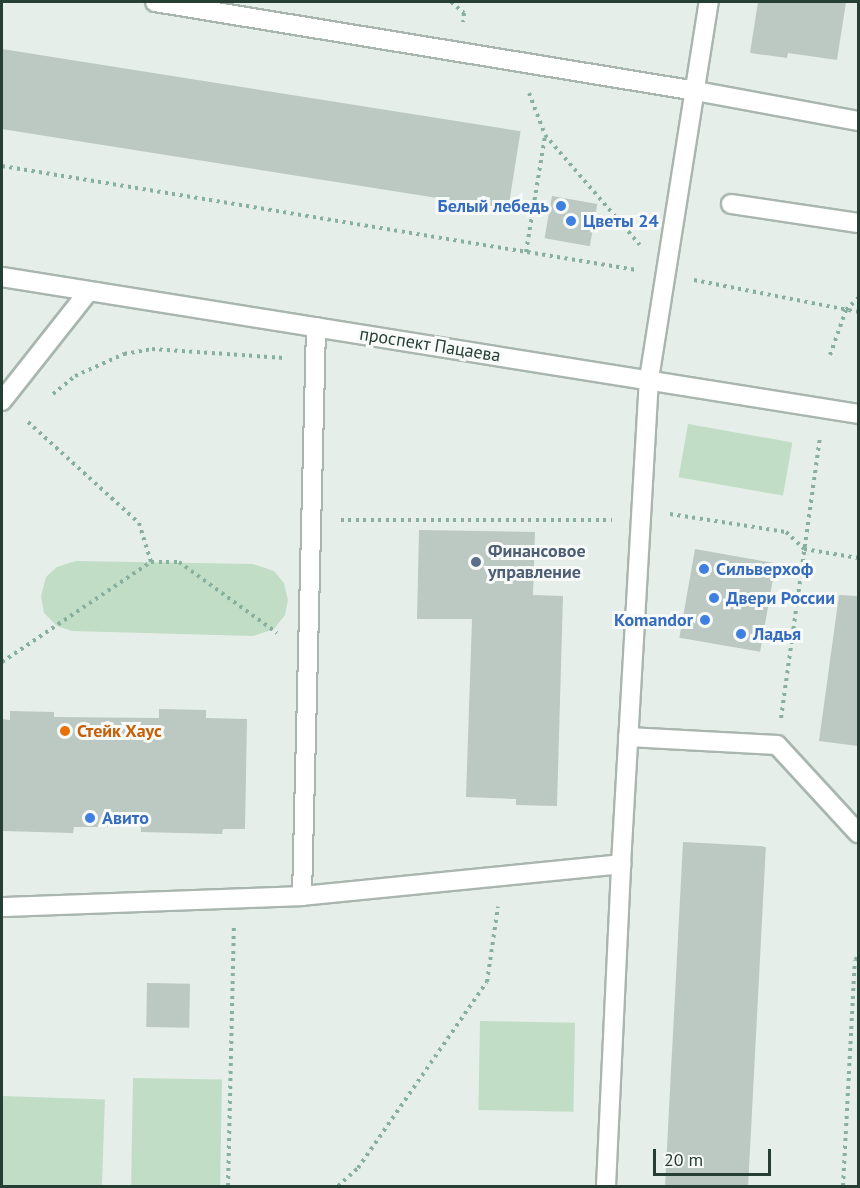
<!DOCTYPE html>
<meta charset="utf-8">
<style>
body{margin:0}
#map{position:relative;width:860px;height:1188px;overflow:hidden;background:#e6eee9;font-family:"PT Sans",sans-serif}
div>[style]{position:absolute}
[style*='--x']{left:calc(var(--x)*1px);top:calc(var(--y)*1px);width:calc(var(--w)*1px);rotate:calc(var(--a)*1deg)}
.green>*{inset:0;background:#c1ddc5;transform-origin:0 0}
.building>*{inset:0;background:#bbc9c2;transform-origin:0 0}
.path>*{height:4px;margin-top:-2px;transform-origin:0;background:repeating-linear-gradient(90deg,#88b09f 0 3px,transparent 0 7.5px)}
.roads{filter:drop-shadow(2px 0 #a9b6af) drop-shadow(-2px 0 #a9b6af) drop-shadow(0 2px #a9b6af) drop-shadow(0 -2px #a9b6af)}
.service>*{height:18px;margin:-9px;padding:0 9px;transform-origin:9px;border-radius:9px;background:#fff}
.secondary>*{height:18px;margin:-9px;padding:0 9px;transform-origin:9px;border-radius:9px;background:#fff}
.dots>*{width:16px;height:16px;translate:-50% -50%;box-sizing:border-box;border:3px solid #f7faf8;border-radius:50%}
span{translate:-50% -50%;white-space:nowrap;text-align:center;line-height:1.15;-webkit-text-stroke:6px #f7faf8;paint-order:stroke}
.shop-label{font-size:18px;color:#366cbe;font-weight:700}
.right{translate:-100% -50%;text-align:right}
.left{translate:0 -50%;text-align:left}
.street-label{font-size:18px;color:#263f35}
.service-label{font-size:18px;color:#4e5e75;font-weight:700}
.food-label{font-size:18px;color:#c56008;font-weight:700}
.frame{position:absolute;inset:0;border:3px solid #263f35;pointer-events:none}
.scale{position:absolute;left:653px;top:1149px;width:118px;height:27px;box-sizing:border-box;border:3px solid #263f35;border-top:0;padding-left:8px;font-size:18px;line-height:21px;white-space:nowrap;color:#263f35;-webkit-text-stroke:4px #f7faf8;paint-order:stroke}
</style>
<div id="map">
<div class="green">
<i style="left:688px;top:424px;width:106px;height:54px;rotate:10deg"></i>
<i style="clip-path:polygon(76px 561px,253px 564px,274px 571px,284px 583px,288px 600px,285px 615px,274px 629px,253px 636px,72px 631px,57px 626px,44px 613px,41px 596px,46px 577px,57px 567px)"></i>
<i style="left:480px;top:1021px;width:95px;height:89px;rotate:1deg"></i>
<i style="left:133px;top:1078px;width:89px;height:108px;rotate:1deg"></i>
<i style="left:2px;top:1096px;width:103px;height:90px;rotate:2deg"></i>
</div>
<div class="building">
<i style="clip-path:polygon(758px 2px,846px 2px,837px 60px,788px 53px,787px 58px,750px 53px)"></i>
<i style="left:2px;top:49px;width:525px;height:79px;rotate:9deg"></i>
<i style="left:552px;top:196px;width:46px;height:43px;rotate:10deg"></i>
<i style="clip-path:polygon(419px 530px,535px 532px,533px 595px,563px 596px,557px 806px,516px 805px,516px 799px,466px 797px,472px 619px,417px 619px)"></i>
<i style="left:695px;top:549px;width:82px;height:90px;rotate:10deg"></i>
<i style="clip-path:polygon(839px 595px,858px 596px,858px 746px,819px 741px)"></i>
<i style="clip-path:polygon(159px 709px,206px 710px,206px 718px,247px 719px,245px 829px,223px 829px,222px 834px,141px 832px,141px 827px,74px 827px,73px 833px,2px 831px,2px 719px,10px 720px,10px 711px,54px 712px,54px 717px,159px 718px)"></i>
<i style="left:683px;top:842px;width:83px;height:344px;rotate:3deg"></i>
<i style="left:147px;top:983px;width:43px;height:44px;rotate:1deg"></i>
</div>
<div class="path">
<i style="--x:451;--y:2;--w:17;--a:40"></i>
<i style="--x:464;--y:13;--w:9;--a:96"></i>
<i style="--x:529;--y:93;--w:45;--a:69.1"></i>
<i style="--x:545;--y:135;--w:145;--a:49.2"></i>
<i style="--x:2;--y:166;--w:643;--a:9.3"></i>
<i style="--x:526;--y:252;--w:118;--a:-80.7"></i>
<i style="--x:694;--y:280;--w:167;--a:11"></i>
<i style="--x:830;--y:355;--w:48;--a:-70.4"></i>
<i style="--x:846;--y:310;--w:17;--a:-45"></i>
<i style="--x:53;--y:394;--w:28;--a:-39"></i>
<i style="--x:75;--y:376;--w:54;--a:-24.2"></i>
<i style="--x:124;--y:354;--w:28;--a:-10"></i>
<i style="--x:152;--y:349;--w:133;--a:3.9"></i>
<i style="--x:28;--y:422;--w:150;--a:42.3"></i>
<i style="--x:139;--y:523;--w:41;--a:72.9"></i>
<i style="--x:670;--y:514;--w:117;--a:8.8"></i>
<i style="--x:786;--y:532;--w:25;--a:43"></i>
<i style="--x:804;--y:549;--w:55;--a:9.5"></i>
<i style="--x:341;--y:520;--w:271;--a:0"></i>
<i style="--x:2;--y:662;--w:179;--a:-33.9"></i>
<i style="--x:151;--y:562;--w:28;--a:0"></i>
<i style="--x:179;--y:562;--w:121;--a:35.9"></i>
<i style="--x:781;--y:718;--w:284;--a:-82.1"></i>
<i style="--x:228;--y:1186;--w:260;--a:-88.7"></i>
<i style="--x:338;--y:1186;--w:27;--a:-42"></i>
<i style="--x:358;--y:1168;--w:226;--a:-55.3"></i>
<i style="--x:487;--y:982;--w:76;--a:-81.7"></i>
<i style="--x:843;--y:1186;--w:226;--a:-87"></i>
<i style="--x:855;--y:960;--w:4;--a:-45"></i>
</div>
<div class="roads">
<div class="service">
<i style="--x:155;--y:2;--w:548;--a:9.34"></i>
<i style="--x:696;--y:91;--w:165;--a:10.5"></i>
<i style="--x:731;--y:204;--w:128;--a:8.5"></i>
<i style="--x:628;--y:737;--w:149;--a:3.1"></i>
<i style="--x:777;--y:745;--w:120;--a:47.4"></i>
<i style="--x:302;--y:896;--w:569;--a:-88.59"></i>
<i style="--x:2;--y:907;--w:300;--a:-2.1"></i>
<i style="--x:302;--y:896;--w:321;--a:-5.7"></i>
<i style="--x:606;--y:1186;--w:322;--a:-87.3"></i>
<i style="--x:621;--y:864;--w:486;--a:-86.7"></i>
<i style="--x:649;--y:379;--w:382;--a:-81"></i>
</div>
<div class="secondary">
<i style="--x:2;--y:277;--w:867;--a:9.09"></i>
<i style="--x:2;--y:401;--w:140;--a:-51.7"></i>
</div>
</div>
<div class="dots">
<i style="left:561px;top:206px;background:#3f7fe0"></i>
<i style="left:571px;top:221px;background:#3f7fe0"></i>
<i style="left:476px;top:562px;background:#5c6f8a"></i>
<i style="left:704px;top:569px;background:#3f7fe0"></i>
<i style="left:714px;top:598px;background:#3f7fe0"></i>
<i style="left:705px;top:620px;background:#3f7fe0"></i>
<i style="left:741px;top:634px;background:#3f7fe0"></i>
<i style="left:65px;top:731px;background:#e8710a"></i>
<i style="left:90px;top:818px;background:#3f7fe0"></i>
</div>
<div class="shop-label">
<span class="right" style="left:549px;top:206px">Белый лебедь</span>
<span class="left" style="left:583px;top:221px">Цветы 24</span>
<span class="left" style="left:716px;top:569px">Сильверхоф</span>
<span class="left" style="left:726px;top:598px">Двери России</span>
<span class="right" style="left:693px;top:620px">Komandor</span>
<span class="left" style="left:753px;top:634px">Ладья</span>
<span class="left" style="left:102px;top:818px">Авито</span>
</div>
<div class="street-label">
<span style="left:430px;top:345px;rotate:9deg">проспект Пацаева</span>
</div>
<div class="service-label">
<span class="left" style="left:488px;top:562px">Финансовое<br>управление</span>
</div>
<div class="food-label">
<span class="left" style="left:77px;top:731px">Стейк Хаус</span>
</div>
<div class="frame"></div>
<div class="scale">20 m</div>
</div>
